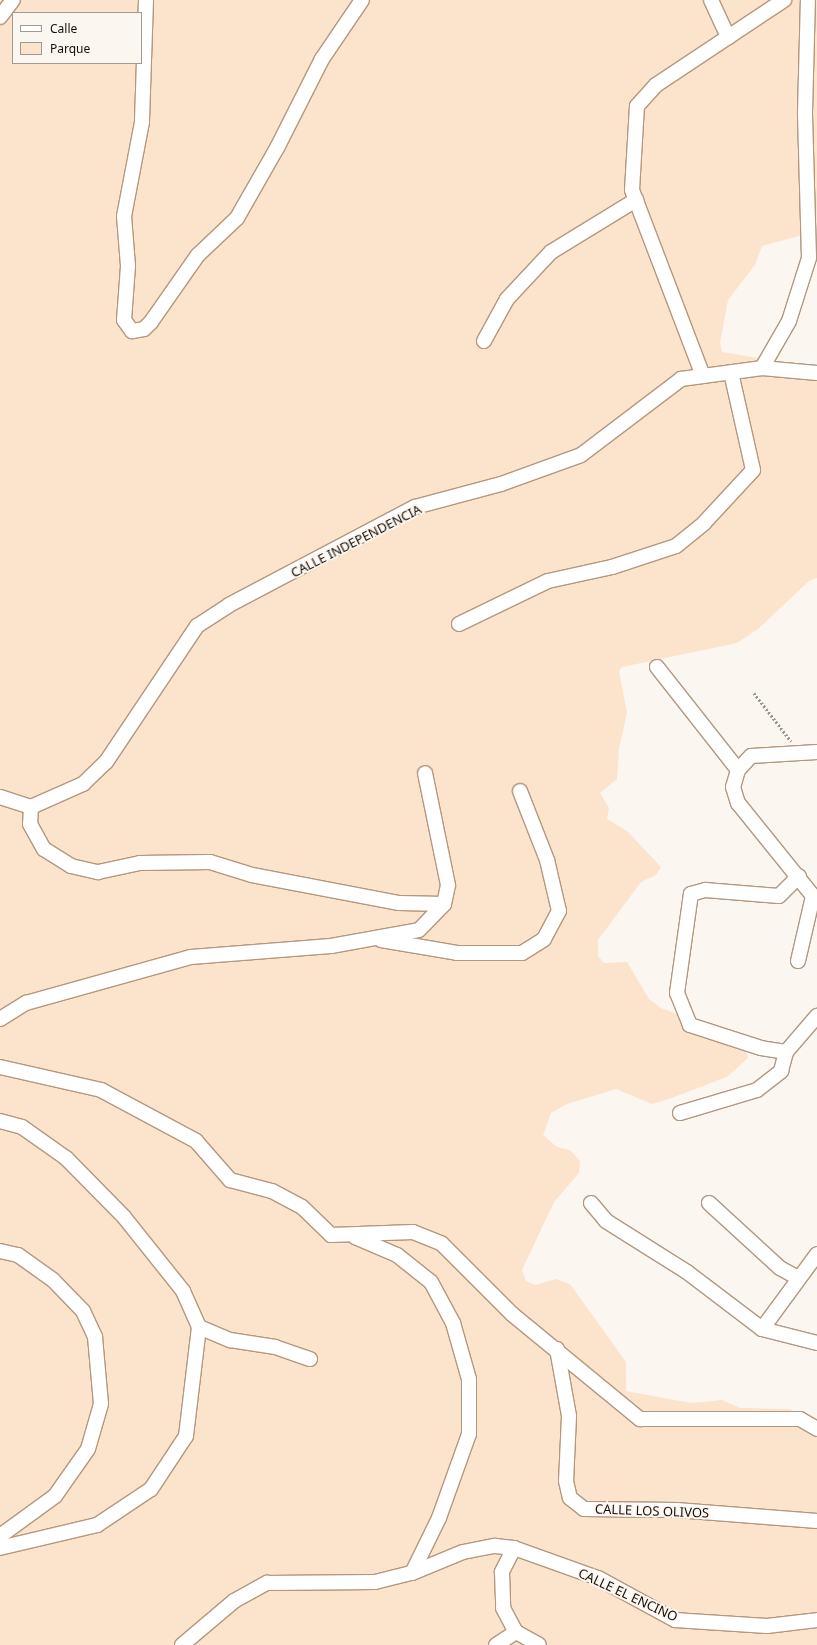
<!DOCTYPE html>
<style>
body{margin:0}
#map{position:relative;width:817px;height:1645px;overflow:hidden;background:#fcf6f1;font-family:"Noto Sans",sans-serif}
div>[style]{position:absolute}
[style*='--x']{left:calc(var(--x)*1px);top:calc(var(--y)*1px);width:calc(var(--w)*1px);rotate:calc(var(--a)*1deg)}
.green>*{inset:0;background:#fce3cb}
.path>*{height:2.5px;margin-top:-1.25px;transform-origin:0;background:repeating-linear-gradient(90deg,#9d958f 0 2px,transparent 0 4px)}
.roads{filter:drop-shadow(1px 0 #b2987f) drop-shadow(-1px 0 #b2987f) drop-shadow(0 1px #b2987f) drop-shadow(0 -1px #b2987f)}
.minor>*{height:14px;margin:-7px;padding:0 7px;transform-origin:7px;border-radius:7px;background:#fff}
span{translate:-50% -50%;white-space:nowrap;text-align:center;line-height:1.15;-webkit-text-stroke:4px #fcf6f1;paint-order:stroke}
.street-label{font-size:13px;color:#190f06}
.legend{position:absolute;left:12px;top:12px;width:130px;height:52px;box-sizing:border-box;background:#fcf6f1;border:1px solid #a19a93;margin:0;padding:5px 7px;list-style:none;font-size:12px;color:#190f06}
.legend li{display:flex;align-items:center;gap:8px;height:20px}
.legend b{width:20px;border:1px solid #a19a93}
</style>
<div id="map">
<div class="green">
<i style="clip-path:polygon(evenodd,0 0,817px 0,817px 231px,762px 246px,755px 265px,728px 300px,720px 343px,722px 352px,817px 368px,817px 578px,810px 580px,758px 629px,737px 643px,622px 667px,619px 671px,627px 713px,619px 749px,617px 779px,600px 793px,609px 808px,607px 819px,627px 831px,661px 867px,656px 875px,641px 882px,598px 940px,598px 956px,604px 963px,627px 962px,649px 999px,661px 1008px,743px 1039px,748px 1058px,727px 1077px,669px 1099px,652px 1104px,616px 1089px,567px 1104px,551px 1113px,543px 1135px,557px 1147px,570px 1150px,580px 1161px,579px 1173px,554px 1202px,522px 1270px,526px 1281px,535px 1285px,556px 1279px,570px 1284px,626px 1362px,626px 1391px,691px 1403px,722px 1400px,740px 1408px,789px 1409px,804px 1415px,817px 1427px,817px 1645px,0 1645px,0 0,13px 13px,141px 13px,141px 63px,13px 63px,13px 13px)"></i>
</div>
<div class="path">
<i style="--x:754;--y:693;--w:61;--a:52.4"></i>
</div>
<div class="roads">
<div class="minor">
<i style="--x:146;--y:0;--w:122;--a:91.9"></i>
<i style="--x:142;--y:122;--w:96;--a:100.8"></i>
<i style="--x:124;--y:216;--w:50;--a:85.4"></i>
<i style="--x:128;--y:266;--w:54;--a:94.2"></i>
<i style="--x:124;--y:320;--w:14;--a:54"></i>
<i style="--x:132;--y:331;--w:12;--a:-9"></i>
<i style="--x:144;--y:329;--w:10;--a:-45"></i>
<i style="--x:151;--y:322;--w:82;--a:-55"></i>
<i style="--x:198;--y:255;--w:54;--a:-43.5"></i>
<i style="--x:237;--y:218;--w:81;--a:-60.3"></i>
<i style="--x:277;--y:148;--w:100;--a:-63.2"></i>
<i style="--x:322;--y:59;--w:71;--a:-55.9"></i>
<i style="--x:711;--y:0;--w:41;--a:65.3"></i>
<i style="--x:0;--y:17;--w:21;--a:-53"></i>
<i style="--x:484;--y:341;--w:48;--a:-61.3"></i>
<i style="--x:507;--y:299;--w:64;--a:-46.9"></i>
<i style="--x:551;--y:252;--w:100;--a:-31.5"></i>
<i style="--x:762;--y:368;--w:54;--a:-60.1"></i>
<i style="--x:789;--y:321;--w:66;--a:-72.4"></i>
<i style="--x:809;--y:258;--w:146;--a:-91.6"></i>
<i style="--x:805;--y:112;--w:112;--a:-88.5"></i>
<i style="--x:703;--y:376;--w:199;--a:-110.9"></i>
<i style="--x:632;--y:190;--w:84;--a:-86.6"></i>
<i style="--x:637;--y:106;--w:28;--a:-48"></i>
<i style="--x:656;--y:85;--w:154;--a:-33.6"></i>
<i style="--x:459;--y:624;--w:99;--a:-25.8"></i>
<i style="--x:548;--y:581;--w:66;--a:-12.3"></i>
<i style="--x:612;--y:567;--w:67;--a:-18.2"></i>
<i style="--x:676;--y:546;--w:36;--a:-39"></i>
<i style="--x:704;--y:523;--w:72;--a:-47.2"></i>
<i style="--x:753;--y:470;--w:100;--a:-102.7"></i>
<i style="--x:657;--y:667;--w:131;--a:51.8"></i>
<i style="--x:817;--y:752;--w:66;--a:176.5"></i>
<i style="--x:751;--y:756;--w:19;--a:133"></i>
<i style="--x:738;--y:770;--w:18;--a:106"></i>
<i style="--x:733;--y:787;--w:17;--a:73"></i>
<i style="--x:738;--y:803;--w:126;--a:51.1"></i>
<i style="--x:0;--y:797;--w:33;--a:18"></i>
<i style="--x:31;--y:807;--w:57;--a:-23.9"></i>
<i style="--x:83;--y:784;--w:32;--a:-44"></i>
<i style="--x:106;--y:762;--w:164;--a:-56.2"></i>
<i style="--x:197;--y:626;--w:38;--a:-33"></i>
<i style="--x:229;--y:605;--w:210;--a:-27.8"></i>
<i style="--x:415;--y:507;--w:89;--a:-15"></i>
<i style="--x:501;--y:484;--w:85;--a:-19.9"></i>
<i style="--x:581;--y:455;--w:126;--a:-37.2"></i>
<i style="--x:681;--y:379;--w:82;--a:-7.7"></i>
<i style="--x:762;--y:368;--w:55;--a:5.2"></i>
<i style="--x:31;--y:807;--w:17;--a:93"></i>
<i style="--x:30;--y:824;--w:29;--a:61"></i>
<i style="--x:44;--y:849;--w:32;--a:32"></i>
<i style="--x:71;--y:866;--w:28;--a:13"></i>
<i style="--x:98;--y:872;--w:43;--a:-12.1"></i>
<i style="--x:140;--y:863;--w:70;--a:-0.8"></i>
<i style="--x:210;--y:862;--w:44;--a:17.2"></i>
<i style="--x:252;--y:875;--w:150;--a:10.8"></i>
<i style="--x:399;--y:903;--w:45;--a:1.3"></i>
<i style="--x:381;--y:940;--w:77;--a:9.7"></i>
<i style="--x:457;--y:953;--w:65;--a:0"></i>
<i style="--x:522;--y:953;--w:26;--a:-32"></i>
<i style="--x:544;--y:939;--w:32;--a:-62"></i>
<i style="--x:559;--y:911;--w:52;--a:-103.2"></i>
<i style="--x:547;--y:860;--w:74;--a:-111.4"></i>
<i style="--x:798;--y:961;--w:67;--a:-77"></i>
<i style="--x:0;--y:1019;--w:31;--a:-32"></i>
<i style="--x:26;--y:1003;--w:171;--a:-15.6"></i>
<i style="--x:191;--y:957;--w:140;--a:-4.5"></i>
<i style="--x:331;--y:946;--w:89;--a:-10.3"></i>
<i style="--x:419;--y:930;--w:36;--a:-46"></i>
<i style="--x:444;--y:904;--w:19;--a:-78"></i>
<i style="--x:448;--y:885;--w:114;--a:-101.6"></i>
<i style="--x:786;--y:1052;--w:25;--a:-171"></i>
<i style="--x:761;--y:1048;--w:75;--a:-162.1"></i>
<i style="--x:690;--y:1025;--w:35;--a:-112"></i>
<i style="--x:677;--y:993;--w:100;--a:-82"></i>
<i style="--x:691;--y:894;--w:15;--a:-16"></i>
<i style="--x:705;--y:890;--w:74;--a:4.6"></i>
<i style="--x:779;--y:896;--w:28;--a:-45"></i>
<i style="--x:0;--y:1067;--w:104;--a:12.8"></i>
<i style="--x:101;--y:1090;--w:108;--a:28.2"></i>
<i style="--x:196;--y:1141;--w:52;--a:48.9"></i>
<i style="--x:230;--y:1180;--w:43;--a:14.7"></i>
<i style="--x:272;--y:1191;--w:34;--a:28"></i>
<i style="--x:302;--y:1207;--w:40;--a:44"></i>
<i style="--x:331;--y:1235;--w:82;--a:-2.1"></i>
<i style="--x:413;--y:1232;--w:31;--a:22"></i>
<i style="--x:442;--y:1244;--w:99;--a:45"></i>
<i style="--x:512;--y:1314;--w:166;--a:39.4"></i>
<i style="--x:640;--y:1419;--w:160;--a:0"></i>
<i style="--x:800;--y:1419;--w:20;--a:30"></i>
<i style="--x:680;--y:1113;--w:80;--a:-16.6"></i>
<i style="--x:757;--y:1090;--w:31;--a:-38"></i>
<i style="--x:781;--y:1071;--w:20;--a:-75"></i>
<i style="--x:786;--y:1052;--w:48;--a:-49.3"></i>
<i style="--x:0;--y:1121;--w:23;--a:15"></i>
<i style="--x:22;--y:1127;--w:54;--a:35.2"></i>
<i style="--x:66;--y:1158;--w:83;--a:45.5"></i>
<i style="--x:124;--y:1217;--w:95;--a:51.4"></i>
<i style="--x:183;--y:1291;--w:39;--a:66"></i>
<i style="--x:199;--y:1327;--w:110;--a:96.8"></i>
<i style="--x:186;--y:1436;--w:64;--a:123.4"></i>
<i style="--x:151;--y:1489;--w:65;--a:146.3"></i>
<i style="--x:97;--y:1525;--w:100;--a:166.7"></i>
<i style="--x:591;--y:1203;--w:23;--a:50"></i>
<i style="--x:606;--y:1221;--w:96;--a:32.2"></i>
<i style="--x:687;--y:1272;--w:94;--a:37.2"></i>
<i style="--x:762;--y:1329;--w:57;--a:14.3"></i>
<i style="--x:709;--y:1203;--w:96;--a:42.5"></i>
<i style="--x:780;--y:1268;--w:21;--a:29"></i>
<i style="--x:355;--y:1237;--w:46;--a:23.2"></i>
<i style="--x:397;--y:1255;--w:43;--a:38.5"></i>
<i style="--x:431;--y:1282;--w:47;--a:61.8"></i>
<i style="--x:453;--y:1323;--w:58;--a:74.1"></i>
<i style="--x:469;--y:1379;--w:55;--a:90"></i>
<i style="--x:469;--y:1434;--w:89;--a:109.7"></i>
<i style="--x:439;--y:1518;--w:61;--a:116.1"></i>
<i style="--x:0;--y:1251;--w:18;--a:13"></i>
<i style="--x:18;--y:1255;--w:43;--a:35.5"></i>
<i style="--x:53;--y:1280;--w:43;--a:45.9"></i>
<i style="--x:83;--y:1311;--w:29;--a:65"></i>
<i style="--x:95;--y:1337;--w:67;--a:84.9"></i>
<i style="--x:101;--y:1404;--w:47;--a:106.1"></i>
<i style="--x:88;--y:1449;--w:57;--a:125.1"></i>
<i style="--x:55;--y:1496;--w:68;--a:144"></i>
<i style="--x:199;--y:1327;--w:34;--a:23"></i>
<i style="--x:230;--y:1340;--w:46;--a:8.8"></i>
<i style="--x:275;--y:1347;--w:37;--a:19"></i>
<i style="--x:762;--y:1329;--w:93;--a:-53.7"></i>
<i style="--x:557;--y:1349;--w:68;--a:79.8"></i>
<i style="--x:569;--y:1416;--w:65;--a:92.6"></i>
<i style="--x:566;--y:1481;--w:17;--a:77"></i>
<i style="--x:570;--y:1498;--w:18;--a:38"></i>
<i style="--x:584;--y:1509;--w:93;--a:0.6"></i>
<i style="--x:677;--y:1510;--w:140;--a:4.5"></i>
<i style="--x:514;--y:1548;--w:27;--a:117"></i>
<i style="--x:502;--y:1572;--w:36;--a:88"></i>
<i style="--x:503;--y:1608;--w:27;--a:62"></i>
<i style="--x:516;--y:1632;--w:26;--a:29"></i>
<i style="--x:182;--y:1645;--w:68;--a:-40.2"></i>
<i style="--x:234;--y:1601;--w:38;--a:-29"></i>
<i style="--x:267;--y:1583;--w:108;--a:-0.5"></i>
<i style="--x:375;--y:1582;--w:38;--a:-14"></i>
<i style="--x:412;--y:1573;--w:55;--a:-22.4"></i>
<i style="--x:463;--y:1552;--w:33;--a:-11"></i>
<i style="--x:495;--y:1546;--w:19;--a:6"></i>
<i style="--x:514;--y:1548;--w:89;--a:19.7"></i>
<i style="--x:598;--y:1578;--w:88;--a:28.6"></i>
<i style="--x:675;--y:1620;--w:92;--a:3.7"></i>
<i style="--x:767;--y:1626;--w:50;--a:-6.8"></i>
<i style="--x:496;--y:1645;--w:24;--a:-33"></i>
</div>
</div>
<div class="street-label">
<span style="left:356px;top:541px;rotate:-27deg">CALLE INDEPENDENCIA</span>
<span style="left:652px;top:1511px;rotate:2deg">CALLE LOS OLIVOS</span>
<span style="left:628px;top:1595px;rotate:25deg">CALLE EL ENCINO</span>
</div>
<ul class="legend">
<li><b style="height:5px;background:#fff"></b>Calle</li>
<li><b style="height:11px;background:#fce3cb"></b>Parque</li>
</ul>
</div>
